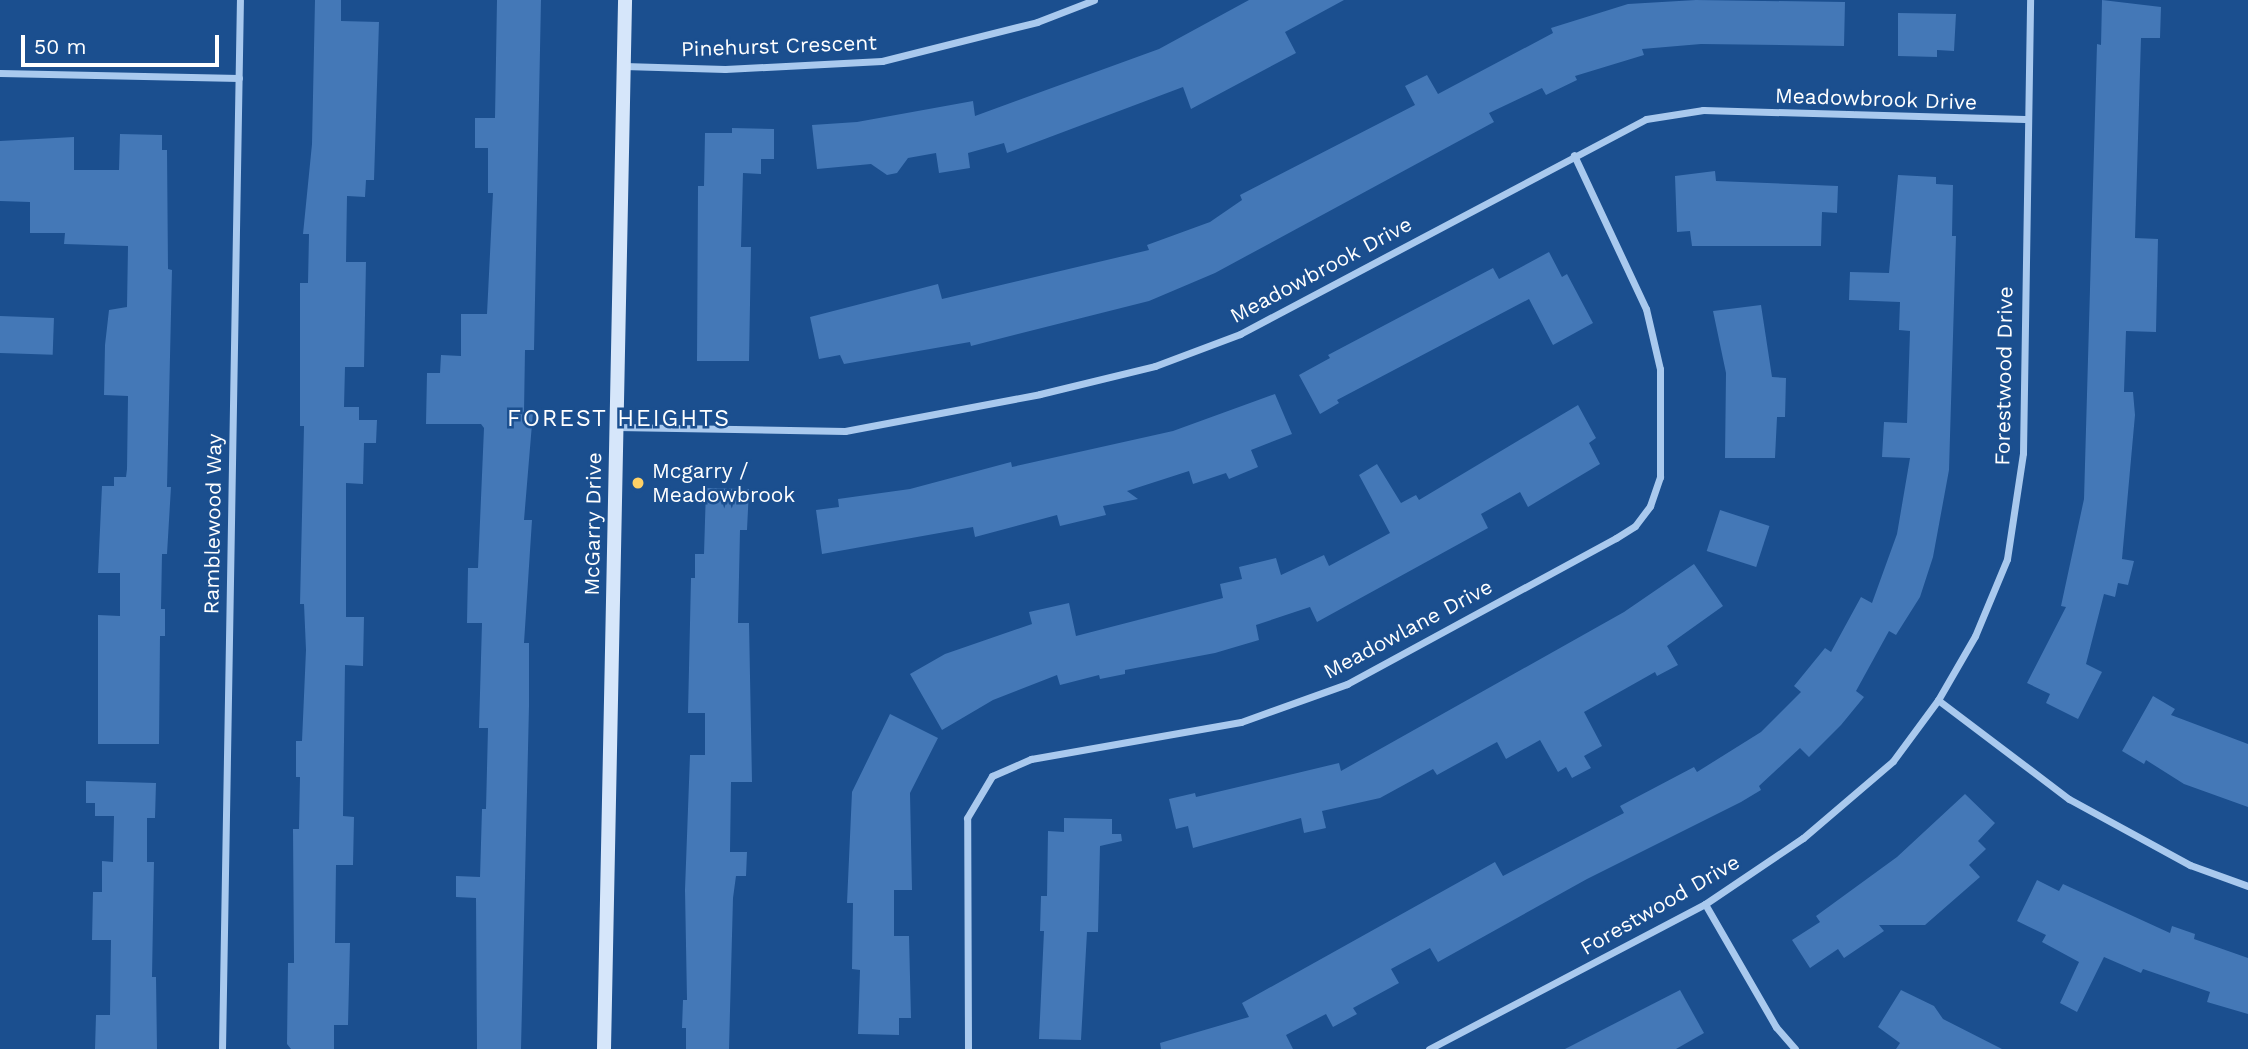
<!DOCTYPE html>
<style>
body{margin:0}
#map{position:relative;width:2248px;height:1049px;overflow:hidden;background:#1b4f8f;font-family:"Work Sans",sans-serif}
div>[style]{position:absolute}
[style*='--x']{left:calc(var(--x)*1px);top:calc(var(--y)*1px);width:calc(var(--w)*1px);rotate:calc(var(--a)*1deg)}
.building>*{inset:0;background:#4478b7;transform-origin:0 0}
.street>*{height:7px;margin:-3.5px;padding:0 3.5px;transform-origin:3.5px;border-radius:3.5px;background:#a9c9ee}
.secondary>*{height:14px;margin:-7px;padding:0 7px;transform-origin:7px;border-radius:7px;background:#d6e6fa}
.dots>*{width:19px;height:19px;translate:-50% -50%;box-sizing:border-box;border:4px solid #1b4f8f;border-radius:50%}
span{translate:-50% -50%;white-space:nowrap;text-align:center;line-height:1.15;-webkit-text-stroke:5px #1b4f8f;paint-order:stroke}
.street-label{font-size:21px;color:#fff}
.poi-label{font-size:21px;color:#fff}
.left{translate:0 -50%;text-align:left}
.neighbourhood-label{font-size:23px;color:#fff;letter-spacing:2px}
.scale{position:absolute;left:21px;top:35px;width:198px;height:32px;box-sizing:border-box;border:4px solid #fff;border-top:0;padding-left:9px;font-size:21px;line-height:24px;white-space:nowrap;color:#fff;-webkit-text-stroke:5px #1b4f8f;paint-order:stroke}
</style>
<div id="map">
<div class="building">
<i style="clip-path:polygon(315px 0,341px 0,341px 21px,379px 22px,374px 180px,366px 180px,365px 197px,347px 196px,346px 262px,366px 262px,364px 367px,345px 367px,344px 407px,359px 407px,359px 420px,377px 420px,376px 443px,364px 443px,363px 484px,346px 483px,346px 617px,364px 617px,363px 666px,345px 665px,343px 816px,354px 817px,353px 865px,336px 865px,335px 943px,350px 943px,348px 1025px,334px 1025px,334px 1049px,291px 1049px,287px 1044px,288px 963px,294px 963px,293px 829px,299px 829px,300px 777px,296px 777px,296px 741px,302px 741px,306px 650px,304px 604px,300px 604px,304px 426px,300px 426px,300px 283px,308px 283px,309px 234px,303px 234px,312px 144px)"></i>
<i style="clip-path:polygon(497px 0,541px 0,534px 350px,525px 350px,524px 412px,533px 412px,524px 520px,532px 520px,524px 643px,529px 643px,529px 706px,521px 1049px,477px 1049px,476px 898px,456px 897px,456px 876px,480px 877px,482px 809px,486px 809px,488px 728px,479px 728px,482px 623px,467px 623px,468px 568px,478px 568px,484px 428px,481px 424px,426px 424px,427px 373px,440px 373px,441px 355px,461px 356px,461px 314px,487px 314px,493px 193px,488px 193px,488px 148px,475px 148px,475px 118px,495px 118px)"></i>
<i style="clip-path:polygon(1249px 0,1344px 0,1285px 32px,1296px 53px,1191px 109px,1183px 87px,1007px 153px,1004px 143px,968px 153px,970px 168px,939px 173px,936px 153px,908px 158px,897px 173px,887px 175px,871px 164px,817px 169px,812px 125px,857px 122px,973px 101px,975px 116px,1159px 49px)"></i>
<i style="clip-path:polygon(1696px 0,1845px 2px,1844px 46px,1701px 44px,1642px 49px,1644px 55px,1575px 76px,1577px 80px,1546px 95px,1542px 88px,1489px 113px,1494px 122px,1215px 273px,1149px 301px,971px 346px,970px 342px,844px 364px,840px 355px,819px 359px,810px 317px,938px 284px,942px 299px,1149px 250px,1147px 245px,1210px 222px,1242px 200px,1240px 195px,1415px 105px,1405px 86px,1427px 75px,1438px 94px,1553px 33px,1551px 28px,1628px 4px)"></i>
<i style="clip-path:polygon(2102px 0,2161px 7px,2160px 38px,2141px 38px,2135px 238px,2158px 239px,2156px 332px,2126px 331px,2124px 392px,2133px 392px,2135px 415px,2122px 559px,2134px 561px,2128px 585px,2118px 583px,2115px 597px,2104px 594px,2086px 664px,2102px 672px,2078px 719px,2046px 703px,2050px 694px,2027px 683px,2066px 607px,2061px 606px,2084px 499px,2097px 44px,2101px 45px)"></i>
<i style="clip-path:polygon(1898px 13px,1956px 14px,1954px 51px,1937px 50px,1937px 57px,1898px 56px)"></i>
<i style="clip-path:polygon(732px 128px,774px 129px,774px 159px,761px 159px,761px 174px,743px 173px,741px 247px,751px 247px,749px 361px,697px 361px,698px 186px,704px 186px,705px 133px,732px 133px)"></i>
<i style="clip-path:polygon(120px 134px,162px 135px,162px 150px,167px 150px,168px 269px,172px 270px,167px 487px,171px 487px,167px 554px,162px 554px,161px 609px,165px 609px,165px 636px,160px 636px,159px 744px,98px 744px,98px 615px,120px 616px,120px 573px,98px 573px,102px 486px,114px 486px,114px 477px,126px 477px,127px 469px,128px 396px,104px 395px,105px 345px,109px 310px,127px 307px,128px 246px,64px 244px,65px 233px,30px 233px,30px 202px,0 201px,0 141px,74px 137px,74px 170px,119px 170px)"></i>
<i style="clip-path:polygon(1715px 171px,1716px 181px,1838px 186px,1837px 213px,1822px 212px,1821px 246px,1692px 246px,1690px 231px,1677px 232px,1675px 176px)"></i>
<i style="clip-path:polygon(1898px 175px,1936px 177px,1936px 184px,1953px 185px,1952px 236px,1956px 236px,1949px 470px,1933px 557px,1920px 597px,1896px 635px,1889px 631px,1856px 691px,1864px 697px,1841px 725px,1809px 757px,1800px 748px,1759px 786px,1761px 790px,1741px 802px,1587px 879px,1438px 962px,1430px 948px,1391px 969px,1399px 983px,1353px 1008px,1357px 1014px,1333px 1027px,1326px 1014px,1286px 1035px,1293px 1049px,1161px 1049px,1160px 1043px,1249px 1017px,1242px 1003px,1495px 862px,1503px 876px,1624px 813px,1620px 806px,1694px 767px,1697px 772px,1761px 732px,1801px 692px,1794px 686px,1825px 648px,1831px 652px,1861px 597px,1872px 603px,1897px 534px,1910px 458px,1882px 457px,1884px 422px,1907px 423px,1910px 331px,1899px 330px,1900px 302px,1849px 300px,1850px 272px,1889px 273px)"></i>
<i style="clip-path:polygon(1549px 252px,1562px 277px,1567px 274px,1593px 323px,1553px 345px,1529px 299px,1337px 400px,1339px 403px,1320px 414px,1299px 375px,1330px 358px,1328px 355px,1493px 268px,1499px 279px)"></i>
<i style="clip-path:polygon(1761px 305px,1772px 377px,1786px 378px,1785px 417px,1777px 417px,1775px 458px,1725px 458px,1726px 373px,1713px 311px)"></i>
<i style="left:0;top:316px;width:54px;height:37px;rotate:2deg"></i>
<i style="clip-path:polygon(1275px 394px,1292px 434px,1251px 450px,1258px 467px,1229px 479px,1226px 473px,1193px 484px,1189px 471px,1127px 491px,1138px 499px,1103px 506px,1106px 515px,1060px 526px,1057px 515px,975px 537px,973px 527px,822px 554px,816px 510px,839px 507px,838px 499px,910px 489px,1011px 462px,1012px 467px,1173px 431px)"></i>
<i style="clip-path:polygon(1578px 405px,1596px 438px,1589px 443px,1600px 464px,1528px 507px,1520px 492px,1481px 514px,1488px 528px,1317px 622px,1310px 607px,1256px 625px,1259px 640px,1215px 653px,1125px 670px,1125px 674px,1100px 679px,1099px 675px,1060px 685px,1057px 675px,993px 700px,942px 730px,910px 674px,945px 654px,1032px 624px,1029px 612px,1069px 603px,1076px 636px,1223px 598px,1220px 584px,1242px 579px,1239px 567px,1276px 558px,1281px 575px,1324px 555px,1329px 566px,1390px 533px,1359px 475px,1377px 464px,1401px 503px,1416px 495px,1419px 500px)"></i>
<i style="clip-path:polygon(706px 488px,749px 489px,747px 530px,740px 530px,738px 623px,749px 623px,752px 782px,731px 782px,730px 852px,747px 852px,746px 876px,736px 876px,733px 898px,729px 1049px,686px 1049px,686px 1028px,682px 1028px,683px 1000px,687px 1000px,685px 890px,690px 755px,705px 755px,705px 713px,688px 713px,691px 578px,695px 578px,695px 554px,704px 554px)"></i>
<i style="left:1720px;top:510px;width:52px;height:43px;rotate:18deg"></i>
<i style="clip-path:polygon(1694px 564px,1723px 606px,1667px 646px,1678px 665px,1657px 676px,1655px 672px,1584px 712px,1602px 746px,1584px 756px,1591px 768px,1572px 778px,1566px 767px,1558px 772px,1540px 740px,1506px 759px,1497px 742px,1437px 775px,1433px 769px,1380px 798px,1322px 811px,1326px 828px,1304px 833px,1301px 818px,1193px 848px,1188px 826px,1176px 829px,1169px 799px,1195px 793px,1196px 797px,1339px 763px,1341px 771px,1624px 612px)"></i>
<i style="clip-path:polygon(2153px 696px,2175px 709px,2171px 715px,2248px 744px,2248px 807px,2184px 784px,2146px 760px,2144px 764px,2122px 751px)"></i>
<i style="clip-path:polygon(890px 714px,938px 738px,910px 793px,912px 890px,894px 890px,894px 936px,909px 936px,911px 1018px,899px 1018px,899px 1035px,858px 1034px,860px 970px,852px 969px,853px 903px,847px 903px,852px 792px)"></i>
<i style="clip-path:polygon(86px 781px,156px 783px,155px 818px,147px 818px,147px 862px,154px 862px,152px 977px,156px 977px,157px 1049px,95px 1049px,96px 1015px,110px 1015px,111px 940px,92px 940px,93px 892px,102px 892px,102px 861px,113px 862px,114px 816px,95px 816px,95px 803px,86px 803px)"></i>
<i style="clip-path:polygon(1965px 794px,1995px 823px,1978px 841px,1986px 849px,1969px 865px,1980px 877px,1925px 925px,1879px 925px,1884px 931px,1844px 958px,1838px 949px,1810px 968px,1792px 940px,1820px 922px,1816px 916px,1897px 857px)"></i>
<i style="clip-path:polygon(1064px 818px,1112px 819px,1112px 834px,1121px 834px,1122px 841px,1100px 846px,1098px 932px,1087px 932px,1081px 1040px,1039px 1039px,1044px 931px,1040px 931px,1041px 896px,1047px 896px,1048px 831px,1064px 832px)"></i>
<i style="clip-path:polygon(2037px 880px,2059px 891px,2063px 884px,2170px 933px,2172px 926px,2195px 934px,2194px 939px,2248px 958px,2248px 1014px,2207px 1002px,2210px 992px,2143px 969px,2141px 973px,2104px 957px,2077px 1012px,2060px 1003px,2079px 962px,2042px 942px,2046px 935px,2017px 921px)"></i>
<i style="clip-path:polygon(1680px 990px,1704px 1033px,1676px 1049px,1565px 1049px)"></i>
<i style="clip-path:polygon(1901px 990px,1934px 1006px,1943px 1019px,2002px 1049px,1896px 1049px,1900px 1043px,1878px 1027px)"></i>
</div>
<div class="street">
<i style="--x:624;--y:66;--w:101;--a:1.7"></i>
<i style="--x:725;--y:69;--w:157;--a:-2.9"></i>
<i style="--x:882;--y:61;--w:160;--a:-14.1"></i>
<i style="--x:1037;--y:22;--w:61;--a:-21.1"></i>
<i style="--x:0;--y:73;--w:239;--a:1.2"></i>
<i style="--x:617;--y:427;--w:228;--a:1"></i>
<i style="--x:845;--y:431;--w:198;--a:-10.7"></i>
<i style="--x:1040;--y:394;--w:118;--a:-13.7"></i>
<i style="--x:1155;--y:366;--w:91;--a:-20.6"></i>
<i style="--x:1240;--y:334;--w:459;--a:-27.9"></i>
<i style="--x:1646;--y:119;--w:58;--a:-9"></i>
<i style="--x:1703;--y:110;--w:322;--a:1.6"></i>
<i style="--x:1938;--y:700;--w:164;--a:37.1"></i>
<i style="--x:2069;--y:799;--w:138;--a:28.6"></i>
<i style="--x:2190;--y:865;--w:62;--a:19.9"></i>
<i style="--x:1705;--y:904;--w:142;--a:60"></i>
<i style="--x:1776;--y:1027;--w:29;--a:49"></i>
<i style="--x:222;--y:1049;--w:1049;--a:-89.02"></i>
<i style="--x:968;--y:1049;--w:231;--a:-90.2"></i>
<i style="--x:967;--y:818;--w:49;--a:-59.2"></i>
<i style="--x:992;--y:776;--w:43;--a:-23.6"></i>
<i style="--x:1031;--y:759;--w:213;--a:-10"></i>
<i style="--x:1241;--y:722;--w:113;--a:-19.7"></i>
<i style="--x:1347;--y:684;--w:306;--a:-28.5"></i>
<i style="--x:1616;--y:538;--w:22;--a:-32"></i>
<i style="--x:1635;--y:526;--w:25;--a:-53"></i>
<i style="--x:1650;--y:506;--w:31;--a:-71"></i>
<i style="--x:1660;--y:477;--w:108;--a:-90"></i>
<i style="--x:1660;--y:369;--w:62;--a:-103.1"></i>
<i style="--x:1646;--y:309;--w:170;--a:-115.1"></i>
<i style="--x:1429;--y:1049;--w:312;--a:-27.7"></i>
<i style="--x:1705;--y:904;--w:118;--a:-34"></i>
<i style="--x:1803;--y:838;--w:118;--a:-40.5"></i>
<i style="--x:1893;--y:761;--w:76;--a:-53.6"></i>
<i style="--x:1938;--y:700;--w:74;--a:-60"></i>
<i style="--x:1975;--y:636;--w:83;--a:-67.4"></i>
<i style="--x:2007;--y:559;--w:107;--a:-81.4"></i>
<i style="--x:2023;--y:453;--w:453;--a:-89.1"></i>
</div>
<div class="secondary">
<i style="--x:604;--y:1049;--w:1049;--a:-88.85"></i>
</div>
<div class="dots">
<i style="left:638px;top:483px;background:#ffd166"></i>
</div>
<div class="street-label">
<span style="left:779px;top:46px;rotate:-2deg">Pinehurst Crescent</span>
<span style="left:1876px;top:99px;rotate:2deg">Meadowbrook Drive</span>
<span style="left:1321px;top:270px;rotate:-28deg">Meadowbrook Drive</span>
<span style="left:2004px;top:376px;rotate:-89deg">Forestwood Drive</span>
<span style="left:213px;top:524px;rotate:-89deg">Ramblewood Way</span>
<span style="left:593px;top:524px;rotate:-89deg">McGarry Drive</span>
<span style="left:1408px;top:629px;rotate:-28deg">Meadowlane Drive</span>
<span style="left:1660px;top:905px;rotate:-30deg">Forestwood Drive</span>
</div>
<div class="poi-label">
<span class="left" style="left:652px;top:483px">Mcgarry /<br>Meadowbrook</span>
</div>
<div class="neighbourhood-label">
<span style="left:619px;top:419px">FOREST HEIGHTS</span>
</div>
<div class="scale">50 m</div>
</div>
